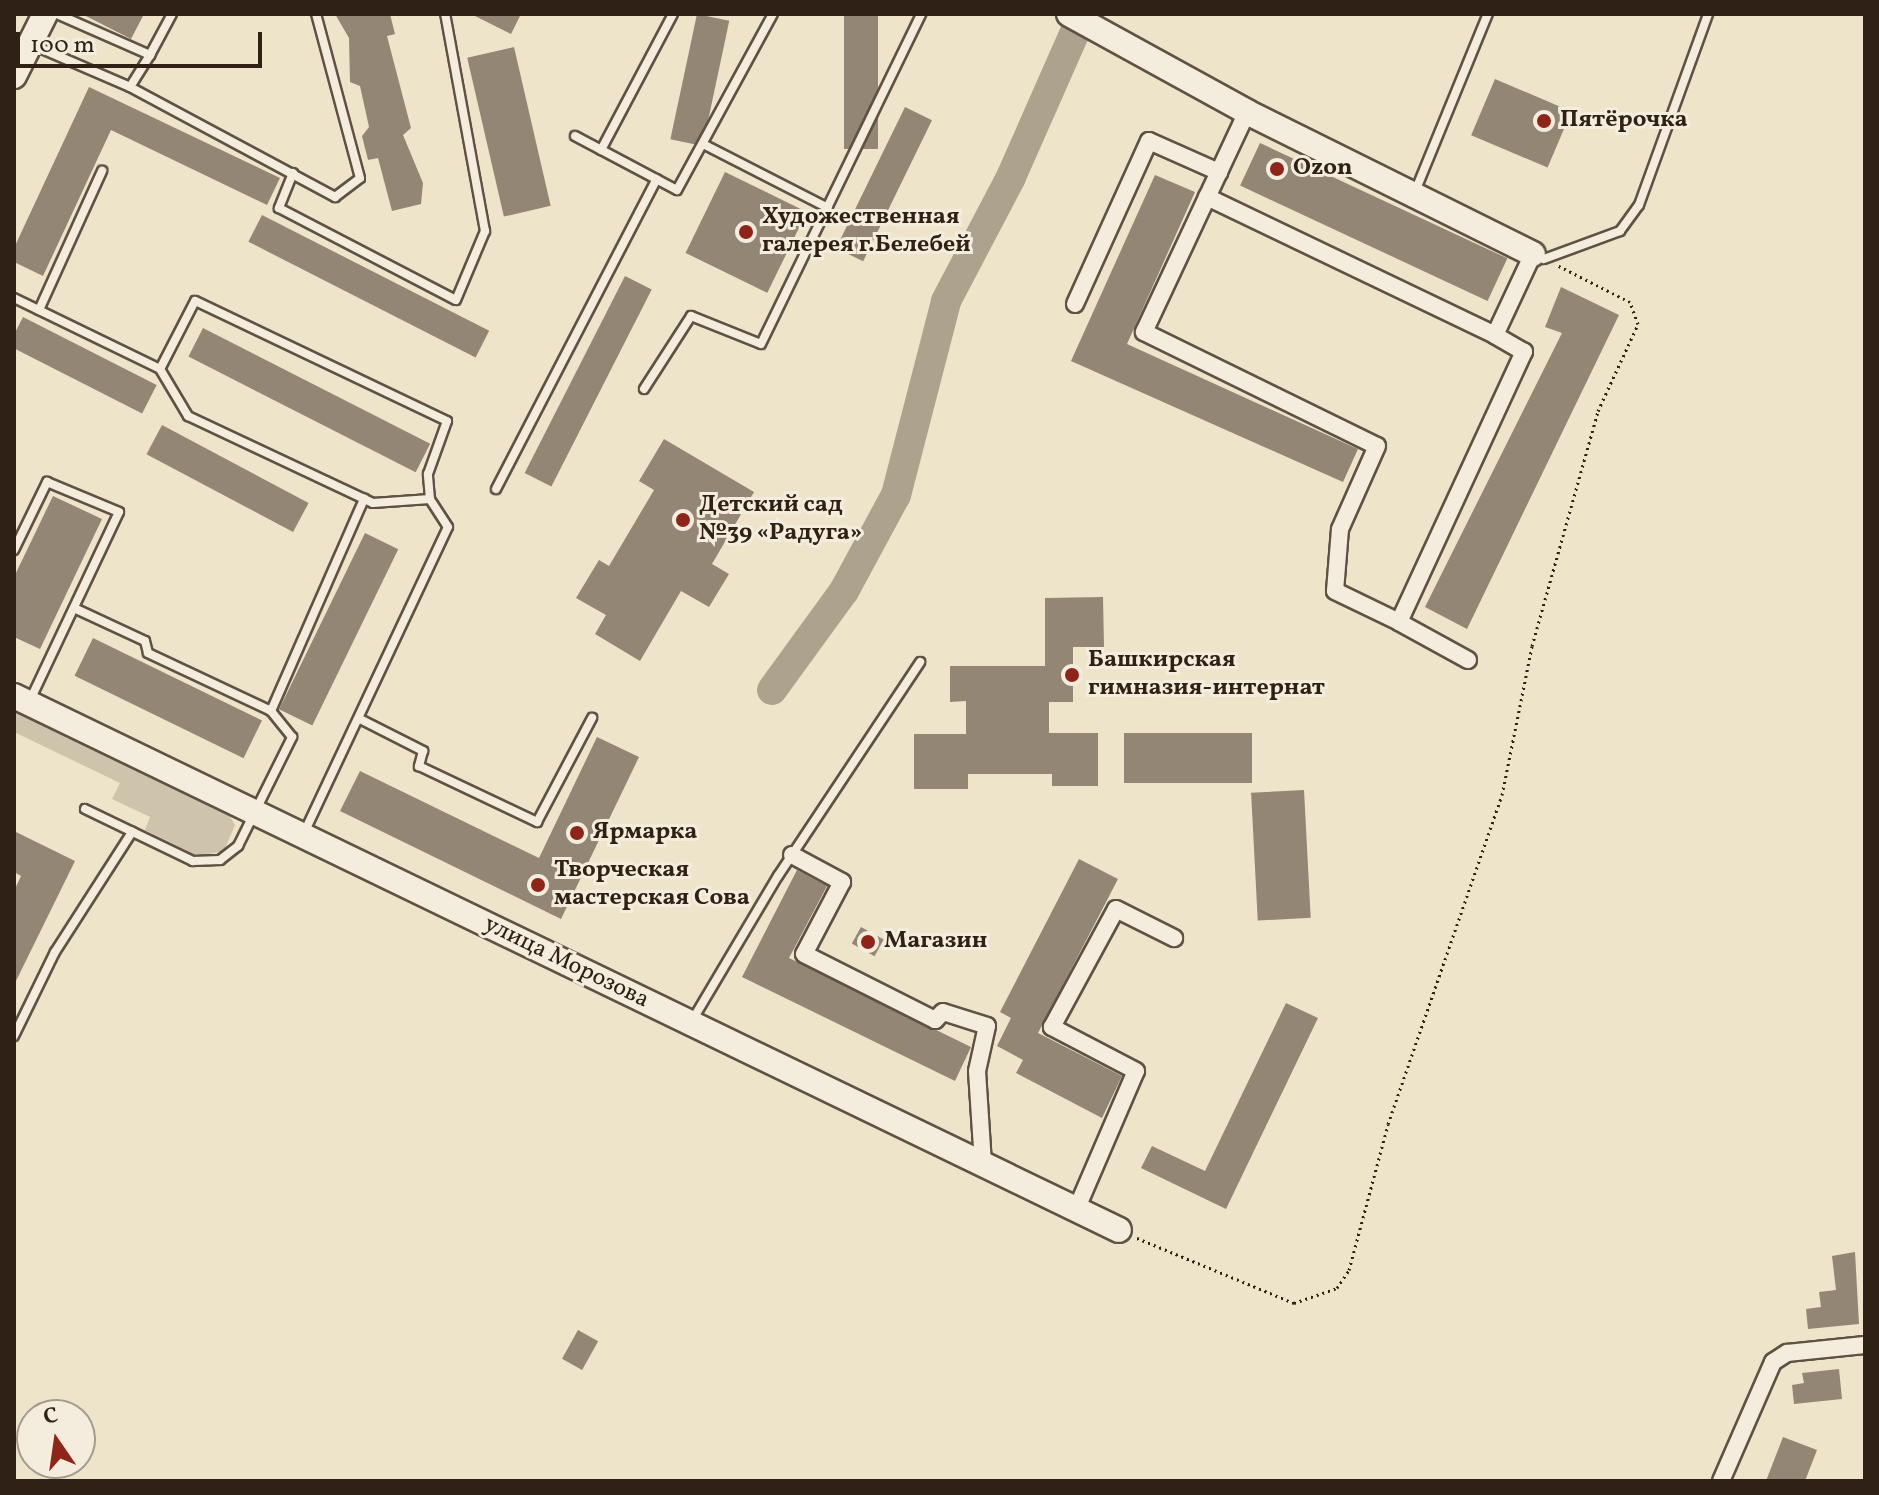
<!DOCTYPE html>
<meta charset="utf-8">
<style>
body{margin:0}
#map{position:relative;width:1879px;height:1495px;overflow:hidden;background:#eee4ca;font-family:Vollkorn,serif}
div>[style]{position:absolute}
[style*='--x']{left:calc(var(--x)*1px);top:calc(var(--y)*1px);width:calc(var(--w)*1px);rotate:calc(var(--a)*1deg)}
.green>*{inset:0;background:#cec3ab}
.river>*{height:30px;margin:-15px;padding:0 15px;transform-origin:15px;border-radius:15px;background:#ada28d}
.building>*{inset:0;background:#938674;transform-origin:0 0}
.path>*{height:3px;margin-top:-1.5px;transform-origin:0;background:repeating-linear-gradient(90deg,#302116 0 2px,transparent 0 6px)}
.roads{filter:drop-shadow(2px 0 #605243) drop-shadow(-2px 0 #605243) drop-shadow(0 2px #605243) drop-shadow(0 -2px #605243)}
.lane>*{height:8px;margin:-4px;padding:0 4px;transform-origin:4px;border-radius:4px;background:#f4eddd}
.street>*{height:16px;margin:-8px;padding:0 8px;transform-origin:8px;border-radius:8px;background:#f4eddd}
.secondary>*{height:24px;margin:-12px;padding:0 12px;transform-origin:12px;border-radius:12px;background:#f4eddd}
.dots>*{width:22px;height:22px;translate:-50% -50%;box-sizing:border-box;border:4px solid #f4eddd;border-radius:50%}
span{translate:-50% -50%;white-space:nowrap;text-align:center;line-height:1.15;-webkit-text-stroke:6px #f4eddd;paint-order:stroke}
.poi-label{font-size:24px;color:#302116;font-weight:700}
.left{translate:0 -50%;text-align:left}
.street-label{font-size:24px;color:#302116}
.frame{position:absolute;inset:0;border:16px solid #302116;pointer-events:none}
.north{position:absolute;left:16px;top:1399px;width:80px;height:80px;box-sizing:border-box;background:#f4eddd;border:2px solid #a69b8d;border-radius:50%;rotate:347deg;font-size:22px;font-weight:700;line-height:32px;text-align:center;color:#302116}
.north::after{content:'';display:block;margin:auto;width:28px;height:36px;background:#8f2418;clip-path:polygon(50% 0,100% 100%,50% 72%,0 100%)}
.scale{position:absolute;left:16px;top:32px;width:246px;height:36px;box-sizing:border-box;border:4px solid #302116;border-top:0;padding-left:10px;font-size:24px;line-height:28px;white-space:nowrap;color:#302116;-webkit-text-stroke:6px #f4eddd;paint-order:stroke}
</style>
<div id="map">
<div class="green">
<i style="clip-path:polygon(14px 710px,228px 813px,235px 825px,224px 851px,198px 856px,145px 830px,150px 817px,112px 799px,120px 783px,14px 732px)"></i>
</div>
<div class="river">
<i style="--x:772;--y:690;--w:122;--a:-54"></i>
<i style="--x:844;--y:591;--w:109;--a:-61.6"></i>
<i style="--x:896;--y:495;--w:200;--a:-75.5"></i>
<i style="--x:946;--y:301;--w:140;--a:-62.3"></i>
<i style="--x:1011;--y:177;--w:178;--a:-66.2"></i>
</div>
<div class="building">
<i style="clip-path:polygon(82px 14px,144px 14px,131px 39px)"></i>
<i style="clip-path:polygon(335px 14px,390px 14px,395px 34px,387px 36px,411px 128px,403px 135px,423px 183px,421px 204px,392px 211px,378px 158px,368px 160px,362px 136px,369px 127px,360px 86px,350px 82px,349px 38px)"></i>
<i style="clip-path:polygon(471px 14px,521px 14px,511px 34px)"></i>
<i style="left:697px;top:14px;width:33px;height:128px;rotate:12deg"></i>
<i style="left:844px;top:14px;width:34px;height:135px"></i>
<i style="left:514px;top:47px;width:163px;height:48px;rotate:77deg"></i>
<i style="left:1495px;top:79px;width:83px;height:61px;rotate:23deg"></i>
<i style="clip-path:polygon(89px 87px,280px 178px,267px 205px,111px 130px,43px 276px,14px 262px,14px 248px)"></i>
<i style="left:905px;top:107px;width:30px;height:157px;rotate:26deg"></i>
<i style="left:1260px;top:143px;width:273px;height:47px;rotate:25deg"></i>
<i style="left:725px;top:172px;width:91px;height:90px;rotate:26deg"></i>
<i style="clip-path:polygon(1155px 175px,1195px 192px,1127px 344px,1358px 449px,1343px 482px,1071px 361px)"></i>
<i style="left:262px;top:215px;width:255px;height:30px;rotate:27deg"></i>
<i style="left:625px;top:276px;width:30px;height:221px;rotate:27deg"></i>
<i style="clip-path:polygon(1561px 287px,1619px 315px,1467px 629px,1425px 607px,1562px 333px,1545px 327px)"></i>
<i style="left:23px;top:317px;width:150px;height:32px;rotate:27deg"></i>
<i style="left:203px;top:328px;width:255px;height:32px;rotate:27deg"></i>
<i style="left:162px;top:425px;width:166px;height:33px;rotate:28deg"></i>
<i style="clip-path:polygon(664px 439px,754px 492px,712px 564px,729px 574px,709px 607px,681px 591px,640px 661px,595px 634px,606px 615px,576px 598px,599px 560px,609px 566px,654px 490px,639px 481px)"></i>
<i style="clip-path:polygon(53px 496px,102px 519px,40px 649px,14px 637px,14px 577px)"></i>
<i style="left:365px;top:533px;width:37px;height:196px;rotate:26deg"></i>
<i style="clip-path:polygon(1103px 597px,1104px 647px,1073px 647px,1073px 702px,1049px 702px,1049px 733px,1098px 733px,1098px 786px,1052px 786px,1052px 774px,968px 774px,968px 789px,914px 789px,914px 734px,966px 734px,966px 701px,950px 702px,950px 666px,1045px 666px,1045px 598px)"></i>
<i style="left:93px;top:638px;width:188px;height:42px;rotate:26deg"></i>
<i style="left:1252px;top:733px;width:50px;height:128px;rotate:90deg"></i>
<i style="clip-path:polygon(597px 737px,639px 757px,561px 919px,340px 811px,360px 771px,539px 858px)"></i>
<i style="left:1304px;top:790px;width:128px;height:53px;rotate:87deg"></i>
<i style="clip-path:polygon(14px 831px,75px 861px,14px 985px,14px 891px,21px 876px,14px 872px)"></i>
<i style="clip-path:polygon(1079px 859px,1118px 879px,1038px 1033px,1122px 1076px,1102px 1118px,1016px 1073px,1023px 1060px,997px 1046px,1011px 1018px,1000px 1012px)"></i>
<i style="clip-path:polygon(797px 870px,827px 886px,789px 958px,971px 1047px,955px 1081px,742px 977px)"></i>
<i style="left:861px;top:927px;width:26px;height:19px;rotate:29deg"></i>
<i style="clip-path:polygon(1286px 1003px,1318px 1018px,1226px 1209px,1141px 1168px,1152px 1146px,1205px 1171px)"></i>
<i style="clip-path:polygon(1855px 1252px,1859px 1324px,1808px 1329px,1806px 1309px,1821px 1307px,1819px 1292px,1836px 1290px,1832px 1256px)"></i>
<i style="left:578px;top:1330px;width:23px;height:33px;rotate:29deg"></i>
<i style="clip-path:polygon(1839px 1369px,1842px 1399px,1794px 1404px,1792px 1385px,1804px 1383px,1802px 1373px)"></i>
<i style="clip-path:polygon(1783px 1437px,1817px 1450px,1805px 1481px,1766px 1481px)"></i>
</div>
<div class="path">
<i style="--x:1137;--y:1238;--w:170;--a:22.5"></i>
<i style="--x:1294;--y:1303;--w:46;--a:-19.2"></i>
<i style="--x:1337;--y:1288;--w:22;--a:-56"></i>
<i style="--x:1349;--y:1270;--w:151;--a:-75"></i>
<i style="--x:1388;--y:1124;--w:348;--a:-70.9"></i>
<i style="--x:1502;--y:795;--w:152;--a:-78.6"></i>
<i style="--x:1532;--y:646;--w:244;--a:-74.3"></i>
<i style="--x:1598;--y:411;--w:96;--a:-65.3"></i>
<i style="--x:1638;--y:324;--w:23;--a:-110"></i>
<i style="--x:1630;--y:302;--w:80;--a:-153.1"></i>
</div>
<div class="roads">
<div class="lane">
<i style="--x:57;--y:14;--w:102;--a:23.8"></i>
<i style="--x:150;--y:55;--w:47;--a:-61.8"></i>
<i style="--x:35;--y:46;--w:103;--a:23.3"></i>
<i style="--x:130;--y:87;--w:233;--a:28.2"></i>
<i style="--x:335;--y:197;--w:31;--a:-37"></i>
<i style="--x:360;--y:178;--w:170;--a:-105"></i>
<i style="--x:130;--y:87;--w:38;--a:-58"></i>
<i style="--x:575;--y:136;--w:115;--a:27.9"></i>
<i style="--x:677;--y:190;--w:200;--a:-61.4"></i>
<i style="--x:703;--y:144;--w:140;--a:27.1"></i>
<i style="--x:601;--y:150;--w:154;--a:-62.1"></i>
<i style="--x:293;--y:173;--w:38;--a:112"></i>
<i style="--x:279;--y:208;--w:199;--a:27.5"></i>
<i style="--x:456;--y:300;--w:75;--a:-67.2"></i>
<i style="--x:485;--y:231;--w:221;--a:-100.4"></i>
<i style="--x:1414;--y:194;--w:195;--a:-67.7"></i>
<i style="--x:1544;--y:259;--w:81;--a:-20.2"></i>
<i style="--x:1620;--y:231;--w:32;--a:-54"></i>
<i style="--x:1639;--y:205;--w:203;--a:-70.1"></i>
<i style="--x:14;--y:298;--w:162;--a:25.9"></i>
<i style="--x:160;--y:369;--w:55;--a:59.2"></i>
<i style="--x:188;--y:416;--w:204;--a:25.2"></i>
<i style="--x:373;--y:503;--w:57;--a:-4"></i>
<i style="--x:430;--y:499;--w:25;--a:-95"></i>
<i style="--x:428;--y:474;--w:56;--a:-70.3"></i>
<i style="--x:447;--y:421;--w:279;--a:-154.5"></i>
<i style="--x:195;--y:301;--w:76;--a:117.2"></i>
<i style="--x:39;--y:310;--w:153;--a:-65.6"></i>
<i style="--x:644;--y:389;--w:87;--a:-57.2"></i>
<i style="--x:691;--y:316;--w:75;--a:21.8"></i>
<i style="--x:761;--y:344;--w:367;--a:-64.1"></i>
<i style="--x:496;--y:489;--w:349;--a:-62.6"></i>
<i style="--x:14;--y:550;--w:76;--a:-64.1"></i>
<i style="--x:47;--y:482;--w:78;--a:22.6"></i>
<i style="--x:119;--y:512;--w:210;--a:115.3"></i>
<i style="--x:74;--y:608;--w:78;--a:24.9"></i>
<i style="--x:145;--y:641;--w:12;--a:76"></i>
<i style="--x:148;--y:653;--w:136;--a:25.2"></i>
<i style="--x:271;--y:711;--w:232;--a:-66.3"></i>
<i style="--x:360;--y:719;--w:71;--a:26.9"></i>
<i style="--x:423;--y:751;--w:16;--a:105"></i>
<i style="--x:419;--y:766;--w:131;--a:25.4"></i>
<i style="--x:537;--y:822;--w:118;--a:-62.1"></i>
<i style="--x:85;--y:809;--w:120;--a:25.7"></i>
<i style="--x:193;--y:861;--w:27;--a:-2"></i>
<i style="--x:220;--y:860;--w:23;--a:-38"></i>
<i style="--x:238;--y:846;--w:122;--a:-63.6"></i>
<i style="--x:292;--y:737;--w:33;--a:-129"></i>
<i style="--x:303;--y:835;--w:340;--a:-64.8"></i>
<i style="--x:448;--y:527;--w:33;--a:-123"></i>
<i style="--x:693;--y:1019;--w:166;--a:-59.3"></i>
<i style="--x:778;--y:876;--w:257;--a:-56.4"></i>
<i style="--x:14;--y:1036;--w:93;--a:-64"></i>
<i style="--x:55;--y:952;--w:143;--a:-57.3"></i>
</div>
<div class="street">
<i style="--x:1247;--y:112;--w:243;--a:115.1"></i>
<i style="--x:1144;--y:332;--w:259;--a:26.1"></i>
<i style="--x:1377;--y:446;--w:91;--a:114"></i>
<i style="--x:1340;--y:529;--w:62;--a:94.6"></i>
<i style="--x:1335;--y:591;--w:71;--a:25.8"></i>
<i style="--x:1207;--y:197;--w:319;--a:25.6"></i>
<i style="--x:1075;--y:304;--w:179;--a:-65.6"></i>
<i style="--x:1149;--y:141;--w:77;--a:23.9"></i>
<i style="--x:1468;--y:660;--w:79;--a:-151.2"></i>
<i style="--x:1399;--y:622;--w:298;--a:-65.2"></i>
<i style="--x:1524;--y:352;--w:34;--a:-150"></i>
<i style="--x:1495;--y:335;--w:89;--a:-64.9"></i>
<i style="--x:792;--y:855;--w:57;--a:28.4"></i>
<i style="--x:842;--y:882;--w:81;--a:117.8"></i>
<i style="--x:804;--y:954;--w:147;--a:26.7"></i>
<i style="--x:935;--y:1020;--w:11;--a:-45"></i>
<i style="--x:943;--y:1012;--w:46;--a:17.7"></i>
<i style="--x:987;--y:1026;--w:46;--a:102.5"></i>
<i style="--x:977;--y:1071;--w:93;--a:86.3"></i>
<i style="--x:1076;--y:1210;--w:151;--a:-66.7"></i>
<i style="--x:1136;--y:1071;--w:95;--a:-152.4"></i>
<i style="--x:1052;--y:1027;--w:134;--a:-61.5"></i>
<i style="--x:1116;--y:909;--w:65;--a:26.6"></i>
<i style="--x:1721;--y:1481;--w:130;--a:-66.4"></i>
<i style="--x:1773;--y:1362;--w:17;--a:-33"></i>
<i style="--x:1787;--y:1353;--w:78;--a:-5.9"></i>
</div>
<div class="secondary">
<i style="--x:1069;--y:14;--w:203;--a:28.8"></i>
<i style="--x:1247;--y:112;--w:319;--a:26.4"></i>
<i style="--x:14;--y:76;--w:69;--a:-63.4"></i>
<i style="--x:14;--y:696;--w:1227;--a:25.79"></i>
</div>
</div>
<div class="dots">
<i style="left:1544px;top:121px;background:#8f2418"></i>
<i style="left:1277px;top:169px;background:#8f2418"></i>
<i style="left:746px;top:232px;background:#8f2418"></i>
<i style="left:683px;top:520px;background:#8f2418"></i>
<i style="left:1072px;top:675px;background:#8f2418"></i>
<i style="left:577px;top:833px;background:#8f2418"></i>
<i style="left:538px;top:885px;background:#8f2418"></i>
<i style="left:868px;top:942px;background:#8f2418"></i>
</div>
<div class="poi-label">
<span class="left" style="left:1560px;top:121px">Пятёрочка</span>
<span class="left" style="left:1293px;top:169px">Ozon</span>
<span class="left" style="left:762px;top:232px">Художественная<br>галерея г.Белебей</span>
<span class="left" style="left:699px;top:520px">Детский сад<br>№39 «Радуга»</span>
<span class="left" style="left:1088px;top:675px">Башкирская<br>гимназия-интернат</span>
<span class="left" style="left:593px;top:833px">Ярмарка</span>
<span class="left" style="left:554px;top:885px">Творческая<br>мастерская Сова</span>
<span class="left" style="left:884px;top:942px">Магазин</span>
</div>
<div class="street-label">
<span style="left:566px;top:963px;rotate:26deg">улица Морозова</span>
</div>
<div class="frame"></div>
<div class="north">С</div>
<div class="scale">100 m</div>
</div>
